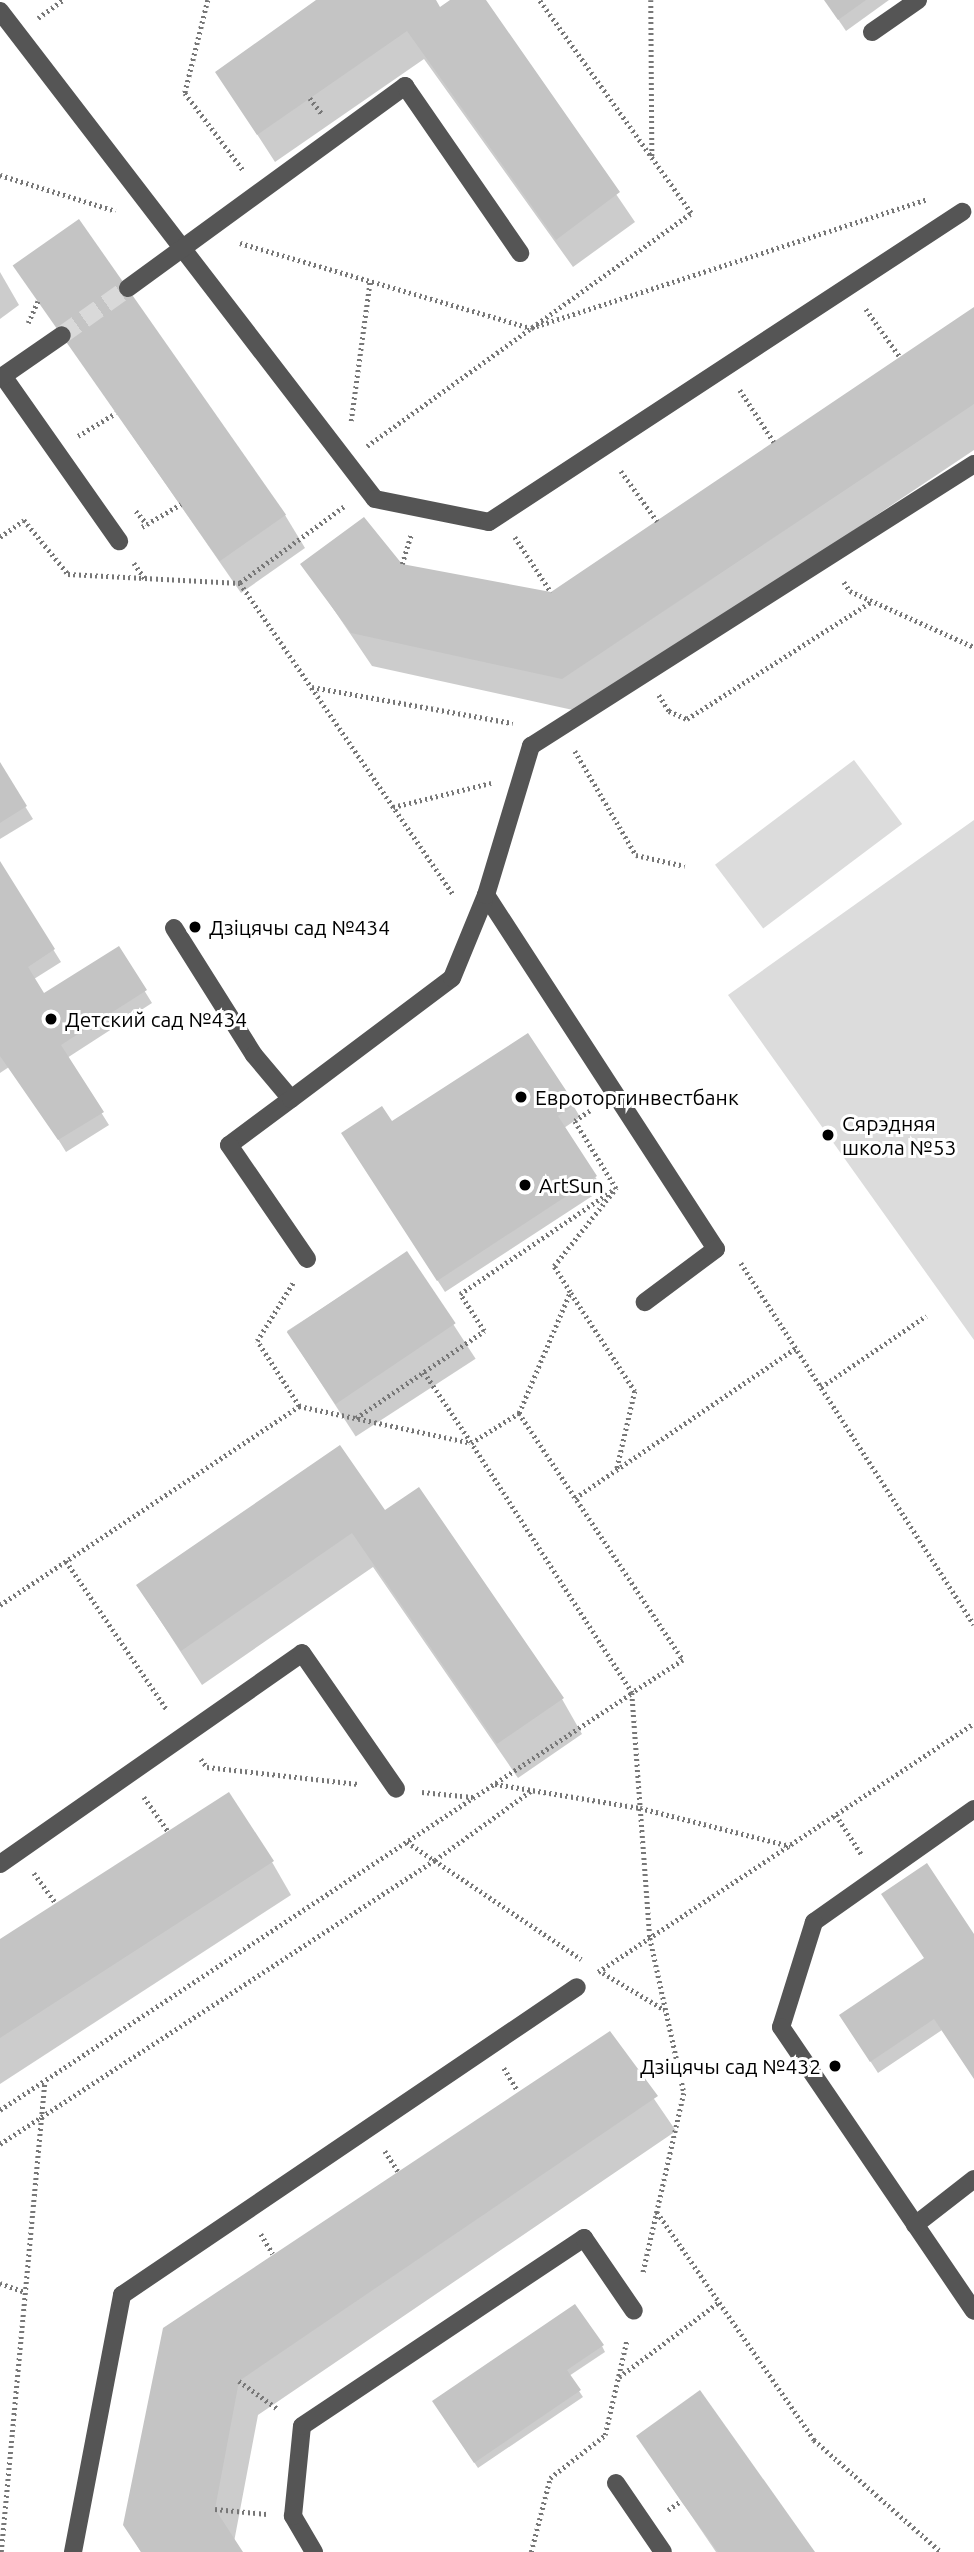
<!DOCTYPE html>
<meta charset="utf-8">
<style>
body{margin:0}
#map{position:relative;width:974px;height:2552px;overflow:hidden;background:#fff;font-family:Ubuntu,sans-serif}
div>[style]{position:absolute}
[style*='--x']{left:calc(var(--x)*1px);top:calc(var(--y)*1px);width:calc(var(--w)*1px);rotate:calc(var(--a)*1deg)}
.green>*{inset:0;background:#dcdcdc;transform-origin:0 0}
.shadow>*{inset:0;background:#0003;transform-origin:0 0}
.building>*{inset:0;background:#c4c4c4;transform-origin:0 0}
.minor-tunnel>*{height:18px;margin-top:-9px;transform-origin:0;background:repeating-linear-gradient(90deg,#d9d9d9 0 18px,transparent 0 27px)}
.path>*{height:4.5px;margin-top:-2.25px;transform-origin:0;background:repeating-linear-gradient(90deg,#777 0 2px,transparent 0 5.5px)}
.minor>*{height:18px;margin:-9px;padding:0 9px;transform-origin:9px;border-radius:9px;background:#555}
.dots>*{width:19px;height:19px;translate:-50% -50%;box-sizing:border-box;border:4px solid #fff;border-radius:50%}
span{translate:-50% -50%;white-space:nowrap;text-align:center;line-height:1.15;-webkit-text-stroke:6px #fff;paint-order:stroke}
.poi-label{font-size:21px;color:#000}
.left{translate:0 -50%;text-align:left}
.right{translate:-100% -50%;text-align:right}
</style>
<div id="map">
<div class="green">
<i style="left:854px;top:760px;width:80px;height:174px;rotate:53deg"></i>
<i style="clip-path:polygon(974px 820px,974px 1340px,728px 995px)"></i>
</div>
<div class="shadow">
<i style="clip-path:polygon(319px 0,434px 0,440px 9px,454px 0,484px 0,635px 222px,573px 267px,424px 59px,275px 162px,217px 72px)"></i>
<i style="clip-path:polygon(825px 0,889px 0,846px 31px)"></i>
<i style="clip-path:polygon(15px 266px,285px 515px,305px 548px,241px 593px)"></i>
<i style="clip-path:polygon(0 272px,19px 305px,0 319px)"></i>
<i style="clip-path:polygon(974px 309px,974px 450px,582px 712px,372px 666px,303px 564px,402px 565px,551px 594px)"></i>
<i style="clip-path:polygon(0 766px,33px 819px,0 839px)"></i>
<i style="clip-path:polygon(0 864px,61px 962px,34px 979px,44px 995px,118px 948px,152px 1003px,67px 1058px,109px 1125px,66px 1152px,12px 1065px,0 1073px)"></i>
<i style="clip-path:polygon(573px 1105px,580px 1117px,564px 1128px,603px 1189px,445px 1292px,350px 1145px,392px 1124px)"></i>
<i style="left:407px;top:1253px;width:126px;height:143px;rotate:57deg"></i>
<i style="clip-path:polygon(385px 1513px,562px 1699px,582px 1734px,518px 1778px,373px 1567px,202px 1685px,138px 1586px)"></i>
<i style="clip-path:polygon(272px 1862px,291px 1895px,0 2084px,0 1941px)"></i>
<i style="clip-path:polygon(974px 1937px,974px 2078px,942px 2030px,878px 2073px,848px 2027px)"></i>
<i style="clip-path:polygon(609px 2033px,676px 2131px,258px 2415px,234px 2542px,241px 2552px,141px 2552px,125px 2525px,164px 2329px)"></i>
<i style="clip-path:polygon(602px 2346px,605px 2352px,569px 2376px,583px 2397px,478px 2468px,437px 2407px)"></i>
<i style="clip-path:polygon(638px 2437px,813px 2552px,716px 2552px)"></i>
</div>
<div class="building">
<i style="clip-path:polygon(316px 0,436px 0,440px 7px,450px 0,486px 0,620px 192px,556px 240px,407px 31px,257px 135px,215px 72px)"></i>
<i style="clip-path:polygon(824px 0,866px 0,838px 20px)"></i>
<i style="left:79px;top:219px;width:361px;height:81px;rotate:55deg"></i>
<i style="clip-path:polygon(974px 307px,974px 404px,562px 679px,351px 633px,300px 564px,364px 517px,402px 564px,551px 592px)"></i>
<i style="clip-path:polygon(0 762px,27px 806px,0 823px)"></i>
<i style="clip-path:polygon(0 861px,55px 949px,28px 967px,44px 993px,119px 946px,147px 990px,61px 1045px,104px 1112px,58px 1140px,0 1056px)"></i>
<i style="clip-path:polygon(528px 1033px,575px 1104px,558px 1116px,597px 1176px,437px 1281px,341px 1133px,382px 1106px,392px 1121px)"></i>
<i style="left:407px;top:1251px;width:87px;height:145px;rotate:56deg"></i>
<i style="clip-path:polygon(340px 1445px,385px 1510px,419px 1487px,564px 1698px,497px 1744px,352px 1533px,181px 1651px,136px 1585px)"></i>
<i style="clip-path:polygon(229px 1792px,274px 1861px,0 2038px,0 1939px)"></i>
<i style="clip-path:polygon(927px 1863px,974px 1934px,974px 2079px,934px 2019px,870px 2062px,839px 2015px,924px 1958px,881px 1894px)"></i>
<i style="clip-path:polygon(610px 2031px,658px 2096px,239px 2381px,215px 2509px,243px 2552px,141px 2552px,123px 2525px,163px 2328px)"></i>
<i style="clip-path:polygon(575px 2304px,604px 2345px,567px 2370px,581px 2390px,474px 2463px,432px 2401px)"></i>
<i style="clip-path:polygon(700px 2390px,815px 2552px,718px 2552px,681px 2501px,636px 2436px)"></i>
</div>
<div class="minor-tunnel">
<i style="--x:62;--y:335;--w:81;--a:-35.5"></i>
</div>
<div class="path">
<i style="--x:208;--y:0;--w:96;--a:103.9"></i>
<i style="--x:185;--y:93;--w:96;--a:53"></i>
<i style="--x:651;--y:0;--w:157;--a:89.6"></i>
<i style="--x:38;--y:18;--w:31;--a:-36"></i>
<i style="--x:310;--y:98;--w:20;--a:53"></i>
<i style="--x:0;--y:175;--w:121;--a:17.2"></i>
<i style="--x:240;--y:243;--w:303;--a:16.3"></i>
<i style="--x:531;--y:328;--w:415;--a:-18"></i>
<i style="--x:866;--y:309;--w:59;--a:54.7"></i>
<i style="--x:28;--y:323;--w:24;--a:-66"></i>
<i style="--x:740;--y:390;--w:62;--a:56.8"></i>
<i style="--x:351;--y:421;--w:141;--a:-82.3"></i>
<i style="--x:78;--y:436;--w:44;--a:-31.2"></i>
<i style="--x:367;--y:446;--w:399;--a:-35.7"></i>
<i style="--x:691;--y:213;--w:262;--a:-125.5"></i>
<i style="--x:621;--y:471;--w:62;--a:54.2"></i>
<i style="--x:344;--y:507;--w:129;--a:143.8"></i>
<i style="--x:240;--y:583;--w:379;--a:55.6"></i>
<i style="--x:136;--y:511;--w:17;--a:50"></i>
<i style="--x:142;--y:527;--w:45;--a:-30.5"></i>
<i style="--x:0;--y:537;--w:29;--a:-35"></i>
<i style="--x:24;--y:520;--w:70;--a:50.8"></i>
<i style="--x:68;--y:574;--w:172;--a:3"></i>
<i style="--x:515;--y:537;--w:66;--a:56.8"></i>
<i style="--x:134;--y:563;--w:19;--a:55"></i>
<i style="--x:402;--y:564;--w:31;--a:-73"></i>
<i style="--x:844;--y:582;--w:11;--a:56"></i>
<i style="--x:850;--y:591;--w:136;--a:24.3"></i>
<i style="--x:312;--y:687;--w:204;--a:10.2"></i>
<i style="--x:659;--y:695;--w:19;--a:58"></i>
<i style="--x:669;--y:711;--w:20;--a:24"></i>
<i style="--x:687;--y:719;--w:219;--a:-32.5"></i>
<i style="--x:575;--y:751;--w:121;--a:59.6"></i>
<i style="--x:636;--y:855;--w:50;--a:12.7"></i>
<i style="--x:393;--y:807;--w:101;--a:-13.8"></i>
<i style="--x:590;--y:1111;--w:18;--a:146"></i>
<i style="--x:575;--y:1121;--w:79;--a:58.5"></i>
<i style="--x:741;--y:1263;--w:430;--a:57.2"></i>
<i style="--x:571;--y:1293;--w:117;--a:56.9"></i>
<i style="--x:635;--y:1391;--w:80;--a:103"></i>
<i style="--x:424;--y:1372;--w:84;--a:56.1"></i>
<i style="--x:821;--y:1387;--w:127;--a:-34.1"></i>
<i style="--x:299;--y:1406;--w:176;--a:12.1"></i>
<i style="--x:519;--y:1413;--w:296;--a:56.4"></i>
<i style="--x:683;--y:1660;--w:61;--a:147.1"></i>
<i style="--x:632;--y:1693;--w:246;--a:85.8"></i>
<i style="--x:650;--y:1938;--w:159;--a:77.6"></i>
<i style="--x:684;--y:2093;--w:185;--a:102.8"></i>
<i style="--x:356;--y:1418;--w:155;--a:-34.2"></i>
<i style="--x:484;--y:1331;--w:44;--a:-123"></i>
<i style="--x:460;--y:1294;--w:185;--a:-34.2"></i>
<i style="--x:575;--y:1498;--w:267;--a:-34.2"></i>
<i style="--x:66;--y:1561;--w:181;--a:55.8"></i>
<i style="--x:0;--y:1605;--w:359;--a:-33.6"></i>
<i style="--x:299;--y:1406;--w:77;--a:-122.9"></i>
<i style="--x:257;--y:1341;--w:70;--a:-58.3"></i>
<i style="--x:201;--y:1759;--w:10;--a:53"></i>
<i style="--x:207;--y:1767;--w:152;--a:6.4"></i>
<i style="--x:495;--y:1784;--w:147;--a:9.4"></i>
<i style="--x:640;--y:1808;--w:155;--a:14.2"></i>
<i style="--x:422;--y:1792;--w:51;--a:5.6"></i>
<i style="--x:144;--y:1797;--w:42;--a:54.8"></i>
<i style="--x:836;--y:1815;--w:48;--a:57"></i>
<i style="--x:407;--y:1842;--w:210;--a:33.9"></i>
<i style="--x:34;--y:1873;--w:37;--a:54"></i>
<i style="--x:598;--y:1972;--w:451;--a:-33.5"></i>
<i style="--x:603;--y:1973;--w:72;--a:30.8"></i>
<i style="--x:504;--y:2068;--w:27;--a:59"></i>
<i style="--x:0;--y:2110;--w:757;--a:-33.42"></i>
<i style="--x:632;--y:1693;--w:297;--a:-122.8"></i>
<i style="--x:471;--y:1443;--w:57;--a:-32"></i>
<i style="--x:519;--y:1413;--w:131;--a:-67.1"></i>
<i style="--x:570;--y:1292;--w:31;--a:-122"></i>
<i style="--x:554;--y:1266;--w:100;--a:-51.5"></i>
<i style="--x:0;--y:2144;--w:520;--a:-33.14"></i>
<i style="--x:435;--y:1860;--w:120;--a:-35.8"></i>
<i style="--x:385;--y:2151;--w:24;--a:57"></i>
<i style="--x:657;--y:2212;--w:277;--a:55.4"></i>
<i style="--x:814;--y:2440;--w:169;--a:41.4"></i>
<i style="--x:261;--y:2234;--w:23;--a:59"></i>
<i style="--x:0;--y:2283;--w:27;--a:20"></i>
<i style="--x:619;--y:2377;--w:125;--a:-36.9"></i>
<i style="--x:239;--y:2381;--w:48;--a:35.7"></i>
<i style="--x:215;--y:2509;--w:52;--a:5.5"></i>
<i style="--x:668;--y:2510;--w:16;--a:-35"></i>
<i style="--x:1;--y:2552;--w:473;--a:-84.7"></i>
<i style="--x:531;--y:2552;--w:76;--a:-75.6"></i>
<i style="--x:550;--y:2478;--w:70;--a:-38"></i>
<i style="--x:605;--y:2435;--w:98;--a:-77.1"></i>
</div>
<div class="minor">
<i style="--x:0;--y:11;--w:615;--a:52.46"></i>
<i style="--x:375;--y:499;--w:116;--a:11.4"></i>
<i style="--x:489;--y:522;--w:566;--a:-33.24"></i>
<i style="--x:872;--y:32;--w:56;--a:-34.8"></i>
<i style="--x:128;--y:288;--w:343;--a:-36.1"></i>
<i style="--x:405;--y:86;--w:203;--a:55.4"></i>
<i style="--x:3;--y:376;--w:202;--a:54.9"></i>
<i style="--x:0;--y:378;--w:75;--a:-34.7"></i>
<i style="--x:486;--y:895;--w:422;--a:57"></i>
<i style="--x:716;--y:1249;--w:89;--a:143.3"></i>
<i style="--x:174;--y:928;--w:150;--a:57.8"></i>
<i style="--x:254;--y:1055;--w:57;--a:49.9"></i>
<i style="--x:291;--y:1099;--w:77;--a:143.4"></i>
<i style="--x:229;--y:1145;--w:138;--a:55.6"></i>
<i style="--x:291;--y:1099;--w:201;--a:-36.9"></i>
<i style="--x:452;--y:978;--w:90;--a:-67.7"></i>
<i style="--x:486;--y:895;--w:156;--a:-73.2"></i>
<i style="--x:531;--y:746;--w:525;--a:-32.48"></i>
<i style="--x:974;--y:1809;--w:196;--a:144.8"></i>
<i style="--x:814;--y:1922;--w:110;--a:107.4"></i>
<i style="--x:781;--y:2027;--w:343;--a:55.8"></i>
<i style="--x:0;--y:1864;--w:368;--a:-34.9"></i>
<i style="--x:302;--y:1653;--w:165;--a:55.3"></i>
<i style="--x:915;--y:2225;--w:75;--a:-37.9"></i>
<i style="--x:616;--y:2483;--w:83;--a:55.7"></i>
<i style="--x:73;--y:2552;--w:262;--a:-79.2"></i>
<i style="--x:122;--y:2295;--w:549;--a:-34.09"></i>
<i style="--x:314;--y:2552;--w:42;--a:-120.3"></i>
<i style="--x:293;--y:2516;--w:90;--a:-84.3"></i>
<i style="--x:302;--y:2426;--w:339;--a:-33.7"></i>
<i style="--x:584;--y:2238;--w:88;--a:55.6"></i>
</div>
<div class="dots">
<i style="left:195px;top:927px;background:#000"></i>
<i style="left:51px;top:1019px;background:#000"></i>
<i style="left:521px;top:1097px;background:#000"></i>
<i style="left:828px;top:1135px;background:#000"></i>
<i style="left:525px;top:1185px;background:#000"></i>
<i style="left:835px;top:2066px;background:#000"></i>
</div>
<div class="poi-label">
<span class="left" style="left:209px;top:927px">Дзіцячы сад №434</span>
<span class="left" style="left:65px;top:1019px">Детский сад №434</span>
<span class="left" style="left:535px;top:1097px">Евроторгинвестбанк</span>
<span class="left" style="left:842px;top:1135px">Сярэдняя<br>школа №53</span>
<span class="left" style="left:539px;top:1185px">ArtSun</span>
<span class="right" style="left:821px;top:2066px">Дзіцячы сад №432</span>
</div>
</div>
